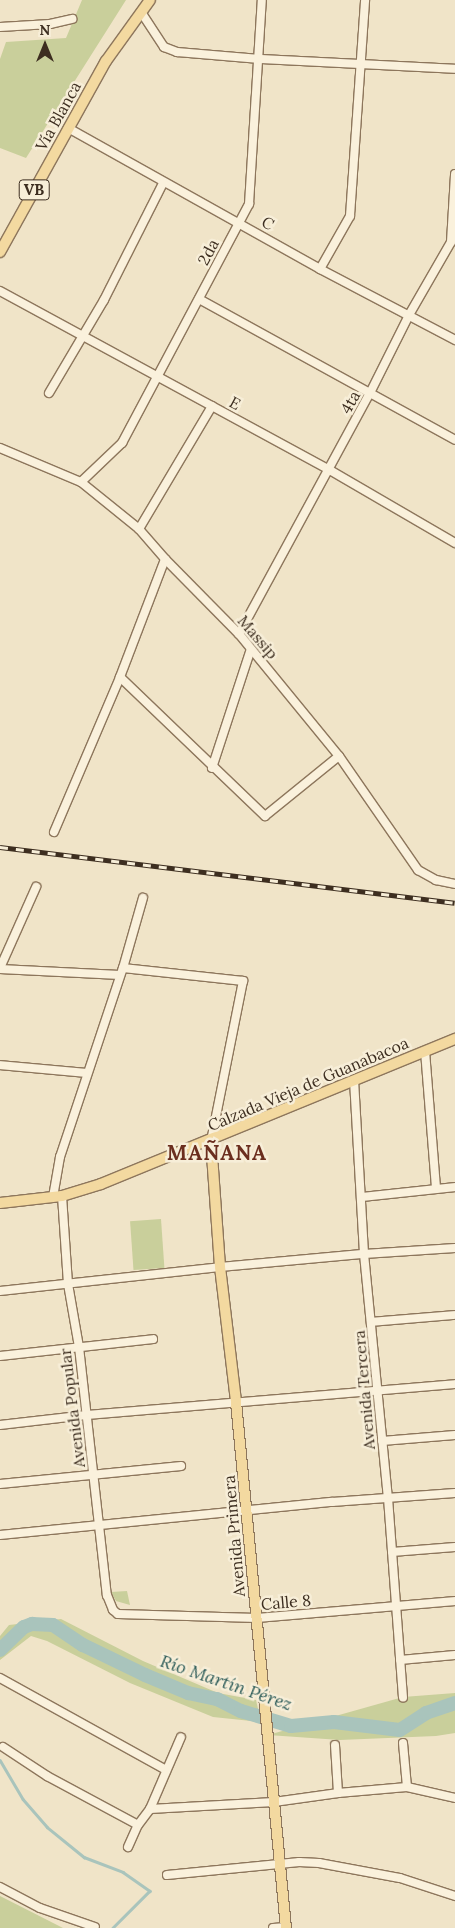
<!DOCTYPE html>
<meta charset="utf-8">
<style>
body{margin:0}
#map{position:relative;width:455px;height:1928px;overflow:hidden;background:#f0e4c8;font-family:Lora,serif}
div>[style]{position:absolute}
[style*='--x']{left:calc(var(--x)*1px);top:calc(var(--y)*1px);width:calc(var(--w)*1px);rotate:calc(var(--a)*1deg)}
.green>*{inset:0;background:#c9cf9b;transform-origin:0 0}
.stream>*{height:2.5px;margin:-1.25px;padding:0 1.25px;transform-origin:1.25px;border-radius:1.25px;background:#a9c4bc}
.river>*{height:14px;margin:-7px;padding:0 7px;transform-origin:7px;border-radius:7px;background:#a9c4bc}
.roads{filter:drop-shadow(1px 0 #8d765c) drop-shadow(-1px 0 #8d765c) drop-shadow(0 1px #8d765c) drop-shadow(0 -1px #8d765c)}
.minor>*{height:8px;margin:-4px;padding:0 4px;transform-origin:4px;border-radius:4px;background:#faf1dc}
.major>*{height:10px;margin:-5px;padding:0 5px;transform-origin:5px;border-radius:5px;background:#f3d9a0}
.rail>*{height:4.5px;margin-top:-2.25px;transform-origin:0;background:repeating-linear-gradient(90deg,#f7eed8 0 8px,#3d2e20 0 16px);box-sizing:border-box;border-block:1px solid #3d2e20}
span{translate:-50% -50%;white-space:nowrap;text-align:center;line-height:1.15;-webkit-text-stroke:5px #f7eed8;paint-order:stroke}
.shield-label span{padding:1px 4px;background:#f7eed8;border:1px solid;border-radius:4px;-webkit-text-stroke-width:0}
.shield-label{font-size:15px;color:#3d2e20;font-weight:700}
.street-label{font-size:16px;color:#3d2e20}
.water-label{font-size:18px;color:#2f5d5a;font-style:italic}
.district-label{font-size:21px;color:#6b2e1e;font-weight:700;letter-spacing:1px}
.north{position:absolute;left:20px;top:20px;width:50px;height:50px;-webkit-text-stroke:4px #f7eed8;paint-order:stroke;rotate:0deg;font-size:14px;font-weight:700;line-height:20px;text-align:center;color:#3d2e20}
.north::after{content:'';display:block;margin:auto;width:18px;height:22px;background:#3d2e20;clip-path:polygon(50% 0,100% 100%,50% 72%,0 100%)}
</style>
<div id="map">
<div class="green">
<i style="clip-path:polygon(82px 0,126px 0,26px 158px,0 148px,0 59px,6px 42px,66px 38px)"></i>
<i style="left:161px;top:1219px;width:49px;height:31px;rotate:86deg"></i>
<i style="clip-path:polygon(127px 1591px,130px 1605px,116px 1601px,111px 1592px)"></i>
<i style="clip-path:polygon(61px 1619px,143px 1661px,218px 1693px,256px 1700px,261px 1722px,213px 1717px,130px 1683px,47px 1641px,31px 1636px,0 1660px,0 1636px,9px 1625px)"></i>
<i style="clip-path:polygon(455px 1693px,455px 1733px,436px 1736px,340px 1740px,268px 1735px,403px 1697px)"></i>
<i style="clip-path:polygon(0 1896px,63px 1928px,0 1928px)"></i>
</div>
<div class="stream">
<i style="--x:0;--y:1760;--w:45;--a:59.5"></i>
<i style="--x:23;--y:1799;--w:37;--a:49"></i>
<i style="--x:47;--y:1827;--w:48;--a:39"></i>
<i style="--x:84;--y:1857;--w:42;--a:21"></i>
<i style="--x:123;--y:1872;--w:33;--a:35"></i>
<i style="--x:150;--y:1891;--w:52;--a:135"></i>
</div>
<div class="river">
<i style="--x:0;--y:1650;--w:33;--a:-44"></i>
<i style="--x:24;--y:1627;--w:9;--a:-21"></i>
<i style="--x:32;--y:1624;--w:21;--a:3"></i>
<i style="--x:53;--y:1625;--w:36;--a:34"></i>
<i style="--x:83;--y:1645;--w:69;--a:25.8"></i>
<i style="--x:145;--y:1675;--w:47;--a:22.7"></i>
<i style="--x:188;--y:1693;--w:30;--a:12"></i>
<i style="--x:217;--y:1699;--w:27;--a:27"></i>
<i style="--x:241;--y:1711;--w:52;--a:16.7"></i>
<i style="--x:291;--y:1726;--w:43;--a:-5.3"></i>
<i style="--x:334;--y:1722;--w:66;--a:6.9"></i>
<i style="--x:400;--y:1730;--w:31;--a:-33"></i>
<i style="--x:426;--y:1713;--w:31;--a:-19"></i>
</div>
<div class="roads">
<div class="minor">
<i style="--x:141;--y:12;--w:42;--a:56.7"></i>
<i style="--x:164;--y:47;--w:14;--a:21"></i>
<i style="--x:177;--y:52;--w:83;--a:4.8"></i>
<i style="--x:260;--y:59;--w:195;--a:2.9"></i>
<i style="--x:0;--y:27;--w:50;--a:-3.4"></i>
<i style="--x:50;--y:24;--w:23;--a:-13"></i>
<i style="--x:68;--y:128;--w:289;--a:29.2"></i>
<i style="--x:320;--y:269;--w:153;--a:27.7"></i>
<i style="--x:320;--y:269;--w:61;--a:-60.5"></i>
<i style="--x:350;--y:216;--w:217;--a:-86"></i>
<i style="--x:0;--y:291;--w:373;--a:28.5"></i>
<i style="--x:328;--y:469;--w:147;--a:30.2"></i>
<i style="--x:199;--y:299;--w:292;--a:28.8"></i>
<i style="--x:49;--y:393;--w:108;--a:-59.4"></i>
<i style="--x:104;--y:300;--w:131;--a:-63.2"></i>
<i style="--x:0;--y:448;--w:88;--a:22.8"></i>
<i style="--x:81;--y:482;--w:75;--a:39"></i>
<i style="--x:139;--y:529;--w:40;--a:49"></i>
<i style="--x:165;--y:559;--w:105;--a:45.4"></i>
<i style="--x:239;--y:634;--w:158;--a:50.7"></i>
<i style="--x:339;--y:756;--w:139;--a:55.3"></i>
<i style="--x:418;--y:870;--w:21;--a:29"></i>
<i style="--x:436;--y:880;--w:19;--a:12"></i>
<i style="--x:81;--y:482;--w:57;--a:-43.6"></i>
<i style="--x:122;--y:443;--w:271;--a:-62"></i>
<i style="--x:249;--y:204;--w:204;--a:-86.4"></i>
<i style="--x:139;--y:529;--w:143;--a:-59.3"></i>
<i style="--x:239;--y:634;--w:274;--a:-61.5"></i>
<i style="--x:370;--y:393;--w:87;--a:-63.4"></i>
<i style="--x:409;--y:315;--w:84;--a:-60.1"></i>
<i style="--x:451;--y:242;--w:68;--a:-86.6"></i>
<i style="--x:120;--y:677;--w:201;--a:43.8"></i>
<i style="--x:265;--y:816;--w:95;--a:-39"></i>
<i style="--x:212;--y:768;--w:125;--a:-71.9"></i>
<i style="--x:54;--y:832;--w:168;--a:-66.9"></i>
<i style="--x:120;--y:677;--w:126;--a:-69.1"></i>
<i style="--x:0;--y:968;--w:89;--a:-66"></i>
<i style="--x:123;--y:968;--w:121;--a:6.2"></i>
<i style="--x:243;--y:981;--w:163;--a:101.3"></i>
<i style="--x:0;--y:969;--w:120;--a:2.9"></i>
<i style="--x:425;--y:1051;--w:138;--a:85.4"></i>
<i style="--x:0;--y:1065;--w:86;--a:5.3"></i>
<i style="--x:354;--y:1080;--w:174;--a:86.7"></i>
<i style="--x:364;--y:1254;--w:245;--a:84.4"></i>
<i style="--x:388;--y:1498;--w:200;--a:85.7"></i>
<i style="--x:62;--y:1196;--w:88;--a:86.1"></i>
<i style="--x:68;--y:1284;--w:64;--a:80.1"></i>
<i style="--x:79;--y:1347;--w:250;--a:83.6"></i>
<i style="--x:107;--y:1595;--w:16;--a:68"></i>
<i style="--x:113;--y:1610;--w:6;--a:39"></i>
<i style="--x:118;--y:1614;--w:139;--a:1.6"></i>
<i style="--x:257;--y:1618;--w:199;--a:-4.9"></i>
<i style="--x:53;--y:1197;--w:41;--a:-80.1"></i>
<i style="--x:60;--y:1157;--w:199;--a:-71.6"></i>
<i style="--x:123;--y:968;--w:73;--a:-74.1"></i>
<i style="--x:362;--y:1197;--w:94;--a:-6.1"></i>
<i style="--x:0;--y:1291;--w:221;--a:-6.2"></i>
<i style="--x:220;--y:1267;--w:145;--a:-5.2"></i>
<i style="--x:364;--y:1254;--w:91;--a:-3.8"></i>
<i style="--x:371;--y:1322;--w:84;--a:-4.8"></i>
<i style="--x:0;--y:1356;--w:154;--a:-6.3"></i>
<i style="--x:0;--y:1425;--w:88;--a:-6.6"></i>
<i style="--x:87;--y:1415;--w:369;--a:-4.8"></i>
<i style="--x:382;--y:1441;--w:73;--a:-4.7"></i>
<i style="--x:0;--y:1484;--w:182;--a:-5.7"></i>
<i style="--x:0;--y:1535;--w:334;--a:-5.7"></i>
<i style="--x:332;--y:1502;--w:123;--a:-4.2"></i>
<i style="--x:392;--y:1552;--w:63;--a:-4.5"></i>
<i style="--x:400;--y:1660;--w:55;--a:-5.2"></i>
<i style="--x:0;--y:1678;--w:190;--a:29"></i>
<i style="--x:403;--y:1743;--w:44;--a:84.8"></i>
<i style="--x:335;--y:1745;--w:48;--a:86.4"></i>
<i style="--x:3;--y:1747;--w:53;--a:33.4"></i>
<i style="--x:47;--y:1776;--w:103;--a:28.3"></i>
<i style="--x:150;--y:1809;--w:124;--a:-3.2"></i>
<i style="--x:274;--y:1802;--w:65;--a:-8"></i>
<i style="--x:338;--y:1793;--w:69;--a:-5"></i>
<i style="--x:407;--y:1787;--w:49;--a:12.9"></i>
<i style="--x:128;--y:1847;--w:24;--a:-66"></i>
<i style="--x:138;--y:1825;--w:20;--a:-53"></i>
<i style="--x:150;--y:1809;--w:78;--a:-66.7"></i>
<i style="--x:167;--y:1875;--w:133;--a:-5.6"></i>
<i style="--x:299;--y:1862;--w:20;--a:3"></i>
<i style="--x:319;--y:1863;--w:82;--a:10.5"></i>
<i style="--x:400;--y:1878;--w:58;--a:18.1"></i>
<i style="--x:0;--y:1887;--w:45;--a:27.7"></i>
<i style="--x:40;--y:1908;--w:58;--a:19.1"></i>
<i style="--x:273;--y:1928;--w:13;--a:-4"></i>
</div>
<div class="major">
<i style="--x:0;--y:252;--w:218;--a:-61"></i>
<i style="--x:106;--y:61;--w:75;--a:-54.2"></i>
<i style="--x:211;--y:1141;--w:126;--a:85.9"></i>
<i style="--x:220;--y:1267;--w:136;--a:83.2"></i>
<i style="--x:236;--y:1402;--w:528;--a:84.57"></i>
<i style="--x:0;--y:1203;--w:62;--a:-6.4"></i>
<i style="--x:62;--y:1196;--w:41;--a:-17.1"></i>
<i style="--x:101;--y:1184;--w:383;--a:-22.3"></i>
</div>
</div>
<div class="rail">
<i style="--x:0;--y:847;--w:458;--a:7"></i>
</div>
<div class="shield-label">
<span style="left:34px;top:190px">VB</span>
</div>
<div class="street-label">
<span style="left:58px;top:116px;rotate:-61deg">Vía Blanca</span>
<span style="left:268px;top:223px;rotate:30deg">C</span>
<span style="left:208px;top:252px;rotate:-62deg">2da</span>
<span style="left:350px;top:402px;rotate:-61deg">4ta</span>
<span style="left:235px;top:403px;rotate:28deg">E</span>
<span style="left:258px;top:637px;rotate:49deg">Massip</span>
<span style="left:308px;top:1084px;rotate:-23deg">Calzada Vieja de Guanabacoa</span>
<span style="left:364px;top:1390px;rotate:-95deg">Avenida Tercera</span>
<span style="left:72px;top:1408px;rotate:-97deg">Avenida Popular</span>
<span style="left:234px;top:1536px;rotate:-95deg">Avenida Primera</span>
<span style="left:286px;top:1602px;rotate:-5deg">Calle 8</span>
</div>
<div class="water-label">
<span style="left:226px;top:1683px;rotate:19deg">Río Martín Pérez</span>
</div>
<div class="district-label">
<span style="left:217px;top:1153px">MAÑANA</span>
</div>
<div class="north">N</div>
</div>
